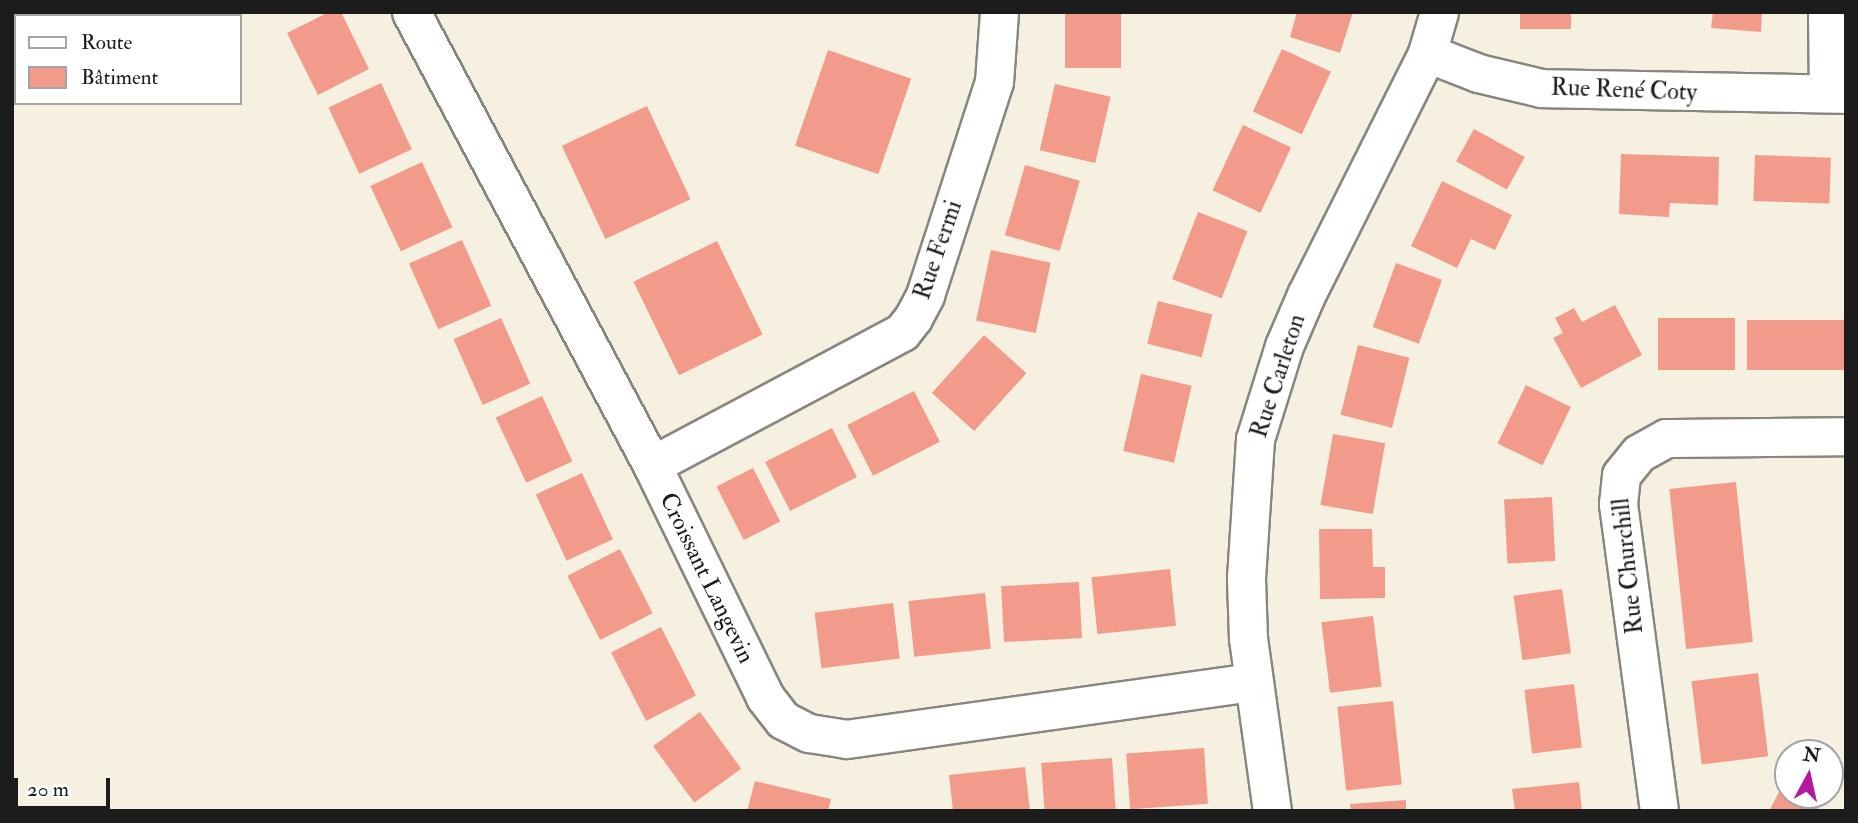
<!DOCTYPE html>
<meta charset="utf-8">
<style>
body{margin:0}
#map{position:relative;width:1858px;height:823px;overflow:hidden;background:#f5f0e0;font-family:"IM FELL Double Pica",serif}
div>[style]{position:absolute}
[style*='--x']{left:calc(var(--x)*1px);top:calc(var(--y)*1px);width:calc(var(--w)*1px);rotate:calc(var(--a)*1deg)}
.building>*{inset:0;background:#f39b8b;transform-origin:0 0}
.roads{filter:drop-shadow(2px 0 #88867e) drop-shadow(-2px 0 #88867e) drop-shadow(0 2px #88867e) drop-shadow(0 -2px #88867e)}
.minor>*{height:37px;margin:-18.5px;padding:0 18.5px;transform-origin:18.5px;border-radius:18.5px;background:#fff}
span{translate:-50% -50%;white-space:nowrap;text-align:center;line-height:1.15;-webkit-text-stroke:5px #fff;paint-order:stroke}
.street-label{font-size:24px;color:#1c1c1c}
.frame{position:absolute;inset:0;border:14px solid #1c1c1c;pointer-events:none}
.legend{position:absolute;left:14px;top:14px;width:228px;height:91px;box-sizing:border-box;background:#fff;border:2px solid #a4a4a4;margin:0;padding:9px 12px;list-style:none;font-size:21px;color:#1c1c1c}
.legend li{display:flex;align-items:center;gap:14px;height:35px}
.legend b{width:35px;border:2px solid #a4a4a4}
.north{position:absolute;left:1774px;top:739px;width:70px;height:70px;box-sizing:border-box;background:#fff;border:2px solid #a4a4a4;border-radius:50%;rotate:8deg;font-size:19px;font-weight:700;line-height:28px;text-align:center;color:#1c1c1c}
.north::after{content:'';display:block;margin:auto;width:24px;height:32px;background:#b5179e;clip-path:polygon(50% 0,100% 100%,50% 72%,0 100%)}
.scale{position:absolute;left:14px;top:778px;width:96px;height:32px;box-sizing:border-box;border:4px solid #1c1c1c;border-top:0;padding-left:9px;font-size:21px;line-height:24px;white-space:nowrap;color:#1c1c1c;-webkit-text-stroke:5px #fff;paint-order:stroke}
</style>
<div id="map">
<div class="building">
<i style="clip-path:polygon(329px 12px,341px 12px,369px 69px,318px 95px,287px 33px)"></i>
<i style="left:1065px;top:12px;width:56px;height:56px"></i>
<i style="clip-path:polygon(1297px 12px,1353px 12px,1340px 53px,1290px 37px)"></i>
<i style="left:1520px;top:12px;width:51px;height:17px"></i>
<i style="clip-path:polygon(1713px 12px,1762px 12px,1761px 32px,1711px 28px)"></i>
<i style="left:1282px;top:49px;width:54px;height:69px;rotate:25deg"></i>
<i style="left:828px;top:50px;width:88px;height:101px;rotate:19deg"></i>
<i style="left:381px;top:83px;width:73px;height:58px;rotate:65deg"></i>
<i style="left:1055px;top:84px;width:57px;height:68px;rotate:13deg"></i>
<i style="left:647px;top:106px;width:103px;height:94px;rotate:65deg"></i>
<i style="left:1243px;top:125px;width:53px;height:72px;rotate:25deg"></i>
<i style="left:1474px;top:129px;width:58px;height:37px;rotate:29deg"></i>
<i style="clip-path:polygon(1621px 154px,1719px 157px,1718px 205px,1670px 203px,1669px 217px,1619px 214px)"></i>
<i style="left:1755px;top:155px;width:76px;height:46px;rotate:2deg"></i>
<i style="left:422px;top:162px;width:72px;height:57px;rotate:65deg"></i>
<i style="left:1025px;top:165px;width:57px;height:73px;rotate:16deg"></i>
<i style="clip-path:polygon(1442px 181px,1512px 215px,1495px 250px,1471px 239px,1457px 268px,1411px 246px)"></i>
<i style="left:1198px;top:212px;width:53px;height:72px;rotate:21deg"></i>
<i style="left:462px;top:240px;width:72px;height:58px;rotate:66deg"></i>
<i style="left:717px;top:241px;width:104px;height:93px;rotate:64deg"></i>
<i style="left:991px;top:250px;width:61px;height:72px;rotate:12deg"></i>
<i style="left:1396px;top:263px;width:49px;height:68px;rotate:20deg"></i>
<i style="left:1158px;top:301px;width:56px;height:44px;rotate:14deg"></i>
<i style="clip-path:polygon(1615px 305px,1642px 355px,1581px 388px,1553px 338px,1563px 333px,1555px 318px,1574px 308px,1582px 322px)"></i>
<i style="left:501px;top:318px;width:72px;height:52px;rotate:66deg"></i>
<i style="left:1658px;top:318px;width:77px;height:52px"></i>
<i style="left:1845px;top:320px;width:50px;height:98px;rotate:90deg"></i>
<i style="left:984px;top:335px;width:57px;height:78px;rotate:42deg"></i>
<i style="left:1358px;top:345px;width:53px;height:72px;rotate:14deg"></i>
<i style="left:1141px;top:374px;width:52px;height:79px;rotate:13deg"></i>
<i style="left:1526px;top:385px;width:50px;height:65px;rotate:26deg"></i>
<i style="left:914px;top:391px;width:57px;height:75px;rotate:63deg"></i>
<i style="left:542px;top:396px;width:72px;height:51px;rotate:65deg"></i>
<i style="left:832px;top:428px;width:55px;height:75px;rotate:63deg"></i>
<i style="left:1333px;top:434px;width:53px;height:72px;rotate:10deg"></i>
<i style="left:753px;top:468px;width:60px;height:41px;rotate:63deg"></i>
<i style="left:582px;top:473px;width:73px;height:51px;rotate:65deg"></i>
<i style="left:1736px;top:482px;width:161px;height:67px;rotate:84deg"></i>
<i style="left:1552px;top:497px;width:64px;height:48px;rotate:87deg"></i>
<i style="clip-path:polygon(1319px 529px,1372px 529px,1373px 567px,1385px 567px,1385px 598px,1320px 599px)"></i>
<i style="left:620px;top:549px;width:72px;height:59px;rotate:63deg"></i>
<i style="left:1170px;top:569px;width:57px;height:79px;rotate:84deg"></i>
<i style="left:1079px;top:582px;width:56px;height:78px;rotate:87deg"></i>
<i style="left:1562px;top:589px;width:65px;height:49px;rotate:82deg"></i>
<i style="left:985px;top:593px;width:56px;height:77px;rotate:84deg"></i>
<i style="left:893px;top:603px;width:56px;height:79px;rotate:83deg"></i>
<i style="left:1373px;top:616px;width:71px;height:52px;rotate:83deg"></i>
<i style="left:661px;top:627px;width:77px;height:56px;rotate:63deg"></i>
<i style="left:1758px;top:673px;width:84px;height:67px;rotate:83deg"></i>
<i style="left:1574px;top:684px;width:64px;height:50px;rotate:83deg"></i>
<i style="left:1393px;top:701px;width:84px;height:56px;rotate:84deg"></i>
<i style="left:700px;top:712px;width:70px;height:58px;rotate:54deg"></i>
<i style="left:1204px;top:748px;width:56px;height:78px;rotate:86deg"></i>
<i style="left:1112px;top:758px;width:53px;height:71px;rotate:86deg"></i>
<i style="clip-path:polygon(1025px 767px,1030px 811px,953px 811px,949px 775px)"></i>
<i style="clip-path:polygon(755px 781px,831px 799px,828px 811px,747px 811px)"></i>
<i style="clip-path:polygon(1579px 782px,1582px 811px,1515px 811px,1512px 789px)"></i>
<i style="clip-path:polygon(1781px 788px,1788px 795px,1823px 811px,1769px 811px)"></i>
<i style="clip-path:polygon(1406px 800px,1406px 811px,1351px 811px,1350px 804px)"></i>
</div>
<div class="roads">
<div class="minor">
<i style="--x:411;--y:12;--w:513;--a:61.99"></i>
<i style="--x:652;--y:465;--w:258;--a:64"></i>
<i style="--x:765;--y:697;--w:29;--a:52"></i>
<i style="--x:783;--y:720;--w:29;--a:27"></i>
<i style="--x:809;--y:733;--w:37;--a:9"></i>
<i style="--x:846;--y:739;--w:411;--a:-8"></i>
<i style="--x:1827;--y:12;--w:81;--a:89.3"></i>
<i style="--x:1427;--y:53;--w:55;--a:21.4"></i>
<i style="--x:1478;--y:73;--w:65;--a:13.4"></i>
<i style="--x:1541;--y:88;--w:305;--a:1.1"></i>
<i style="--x:652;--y:465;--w:283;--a:-28"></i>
<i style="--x:902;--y:332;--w:18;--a:-52"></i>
<i style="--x:913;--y:318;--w:26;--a:-62"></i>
<i style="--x:925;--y:295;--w:224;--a:-72.1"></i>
<i style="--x:994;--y:82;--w:70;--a:-85.9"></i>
<i style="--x:1272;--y:811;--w:174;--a:-97.9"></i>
<i style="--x:1248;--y:639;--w:61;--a:-91.9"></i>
<i style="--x:1246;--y:578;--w:139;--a:-86.3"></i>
<i style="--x:1255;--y:439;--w:97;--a:-72.7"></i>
<i style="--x:1284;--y:346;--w:56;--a:-66.7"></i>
<i style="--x:1306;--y:295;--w:271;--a:-63.4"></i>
<i style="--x:1427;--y:53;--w:43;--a:-73.7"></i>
<i style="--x:1659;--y:811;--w:310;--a:-97.6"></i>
<i style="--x:1618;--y:504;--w:29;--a:-84"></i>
<i style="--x:1621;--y:475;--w:28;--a:-51"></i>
<i style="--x:1639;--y:453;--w:31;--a:-29"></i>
<i style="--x:1666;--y:438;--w:180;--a:-0.6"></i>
</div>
</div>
<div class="street-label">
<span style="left:1624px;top:90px;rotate:2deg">Rue René Coty</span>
<span style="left:938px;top:250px;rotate:-71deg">Rue Fermi</span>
<span style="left:1278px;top:376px;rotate:-72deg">Rue Carleton</span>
<span style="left:1628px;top:566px;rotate:-96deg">Rue Churchill</span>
<span style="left:707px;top:578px;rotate:64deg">Croissant Langevin</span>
</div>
<div class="frame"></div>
<ul class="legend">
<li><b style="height:9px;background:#fff"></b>Route</li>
<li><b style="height:19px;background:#f39b8b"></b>Bâtiment</li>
</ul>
<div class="north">N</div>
<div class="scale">20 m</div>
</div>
